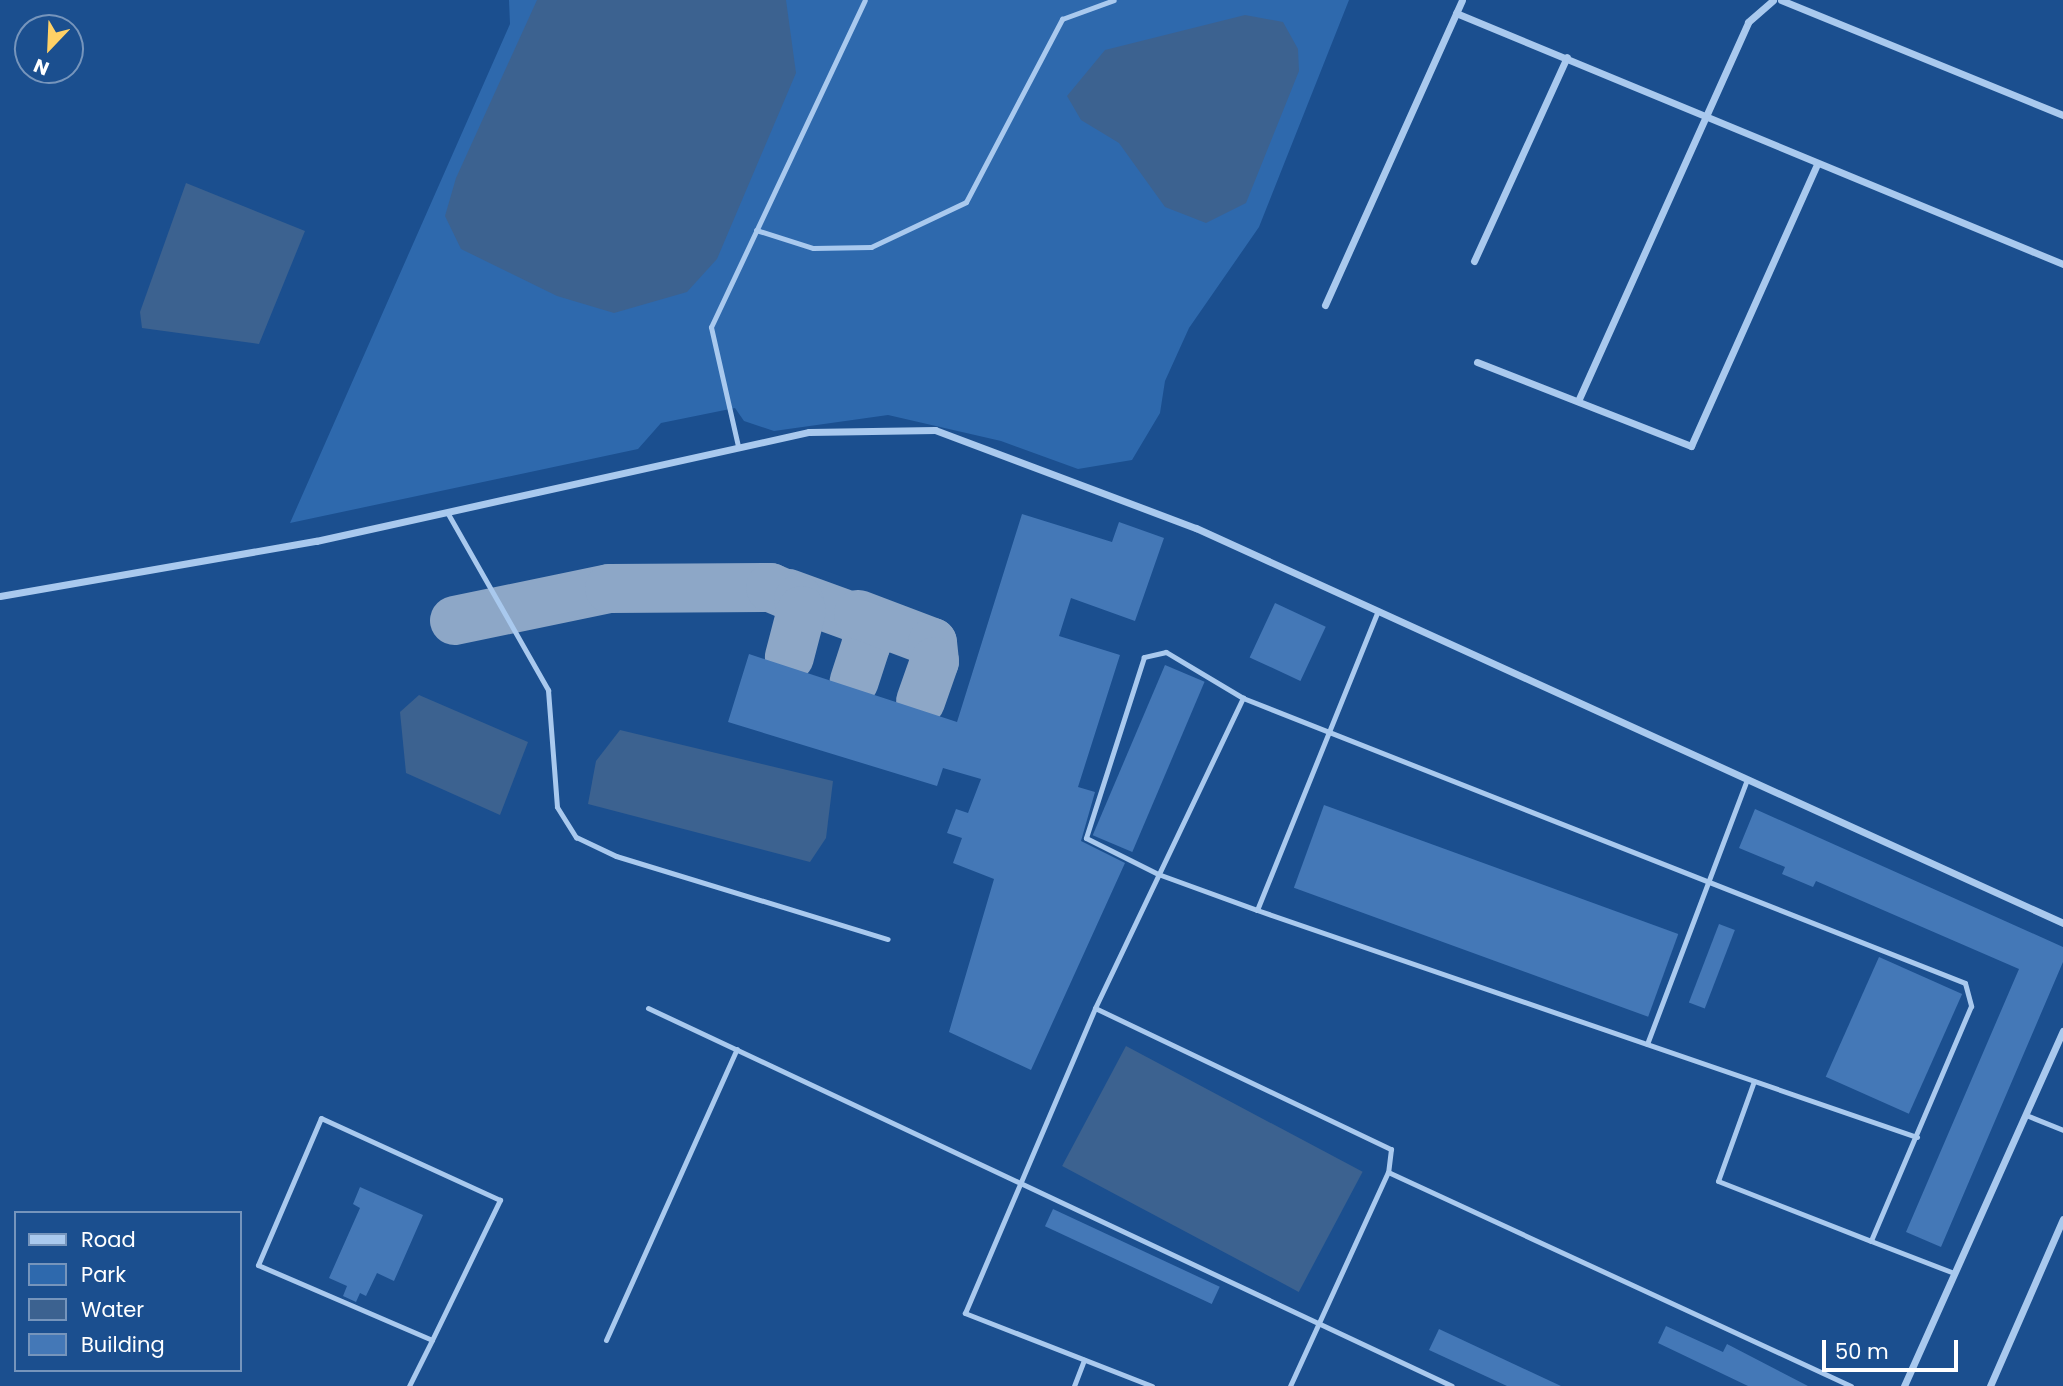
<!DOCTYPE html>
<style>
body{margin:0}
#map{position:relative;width:2063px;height:1386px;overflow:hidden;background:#1b4f8f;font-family:Poppins,sans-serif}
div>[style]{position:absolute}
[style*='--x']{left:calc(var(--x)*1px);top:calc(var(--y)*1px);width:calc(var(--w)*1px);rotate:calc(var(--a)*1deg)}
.green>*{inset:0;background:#2e69ad}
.water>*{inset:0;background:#3c6290;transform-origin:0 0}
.taxiway>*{height:49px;margin:-24.5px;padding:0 24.5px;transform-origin:24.5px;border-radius:24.5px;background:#8da7c7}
.building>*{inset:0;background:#4478b7;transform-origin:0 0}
.lane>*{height:5px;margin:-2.5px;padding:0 2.5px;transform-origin:2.5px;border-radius:2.5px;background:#a9c9ee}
.street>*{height:7px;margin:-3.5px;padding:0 3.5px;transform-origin:3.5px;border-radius:3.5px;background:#a9c9ee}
span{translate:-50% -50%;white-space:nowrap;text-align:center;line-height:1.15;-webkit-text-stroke:7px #1b4f8f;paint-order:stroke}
.legend{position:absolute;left:14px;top:1211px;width:228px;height:161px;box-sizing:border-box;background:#1b4f8f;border:2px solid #7695bc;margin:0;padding:9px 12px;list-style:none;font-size:21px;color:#fff}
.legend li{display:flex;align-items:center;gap:14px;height:35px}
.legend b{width:35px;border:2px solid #7695bc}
.north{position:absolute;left:14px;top:14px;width:70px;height:70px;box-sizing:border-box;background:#1b4f8f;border:2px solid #7695bc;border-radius:50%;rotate:203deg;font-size:19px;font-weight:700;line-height:28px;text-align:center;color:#fff}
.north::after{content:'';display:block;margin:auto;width:24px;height:32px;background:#ffd166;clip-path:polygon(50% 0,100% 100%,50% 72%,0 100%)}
.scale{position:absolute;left:1822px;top:1340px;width:136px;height:32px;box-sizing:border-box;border:4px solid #fff;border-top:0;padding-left:9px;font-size:21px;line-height:24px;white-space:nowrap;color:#fff;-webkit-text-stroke:5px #1b4f8f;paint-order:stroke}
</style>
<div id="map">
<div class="green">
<i style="clip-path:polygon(509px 0,1349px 0,1259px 227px,1189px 328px,1165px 381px,1160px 413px,1132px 460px,1078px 469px,1001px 441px,888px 415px,774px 431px,744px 421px,735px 408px,661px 423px,638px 449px,290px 523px,510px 24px)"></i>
</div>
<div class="water">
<i style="clip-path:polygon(537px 0,786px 0,796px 73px,717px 259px,687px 292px,614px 313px,557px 296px,461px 249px,445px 216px,456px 178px)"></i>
<i style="clip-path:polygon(1245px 15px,1283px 22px,1298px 49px,1299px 71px,1246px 203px,1206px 223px,1165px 207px,1119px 143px,1081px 120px,1067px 96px,1105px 50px)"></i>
<i style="clip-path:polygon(186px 183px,305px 231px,259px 344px,142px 328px,140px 312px)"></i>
<i style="clip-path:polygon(419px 695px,528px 742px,500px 815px,406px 773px,400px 712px)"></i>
<i style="clip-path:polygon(620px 730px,833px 781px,826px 838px,810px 862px,588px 804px,596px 761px)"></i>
<i style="left:1126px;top:1046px;width:268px;height:136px;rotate:28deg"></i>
</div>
<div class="taxiway">
<i style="--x:788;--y:593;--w:82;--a:20"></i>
<i style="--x:865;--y:621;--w:22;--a:87"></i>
<i style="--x:866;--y:643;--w:40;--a:108"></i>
<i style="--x:858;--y:614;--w:79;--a:20.7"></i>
<i style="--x:932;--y:642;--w:19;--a:84"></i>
<i style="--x:934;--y:661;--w:42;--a:109.3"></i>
<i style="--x:454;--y:620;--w:158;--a:-11.7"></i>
<i style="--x:609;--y:588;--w:161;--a:-0.4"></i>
<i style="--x:770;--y:587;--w:30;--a:23"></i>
<i style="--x:798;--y:599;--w:11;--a:75"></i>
<i style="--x:801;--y:610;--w:48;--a:104.6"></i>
</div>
<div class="building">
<i style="clip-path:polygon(1022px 514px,1112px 542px,1119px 522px,1164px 538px,1135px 621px,1071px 598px,1059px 636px,1120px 655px,1078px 787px,1095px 792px,1081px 841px,1125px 863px,1031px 1070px,949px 1032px,994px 879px,953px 863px,962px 838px,947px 833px,956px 809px,968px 813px,981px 779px,943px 768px,937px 786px,728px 722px,749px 654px,957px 722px)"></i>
<i style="left:1275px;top:603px;width:56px;height:60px;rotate:25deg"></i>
<i style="left:1165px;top:665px;width:43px;height:185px;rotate:23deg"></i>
<i style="left:1324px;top:805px;width:377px;height:88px;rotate:20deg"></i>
<i style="clip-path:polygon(1755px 809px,2063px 947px,2063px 962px,1941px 1247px,1906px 1232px,2019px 969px,1816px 881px,1813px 887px,1782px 874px,1785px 867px,1739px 848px)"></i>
<i style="left:1719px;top:924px;width:17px;height:84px;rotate:21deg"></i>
<i style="left:1879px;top:957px;width:91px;height:131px;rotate:24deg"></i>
<i style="clip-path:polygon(360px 1187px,423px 1215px,394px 1281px,377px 1273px,366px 1296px,360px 1293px,356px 1302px,343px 1296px,347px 1286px,329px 1278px,360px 1208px,353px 1204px)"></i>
<i style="left:1053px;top:1209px;width:184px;height:19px;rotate:25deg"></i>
<i style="clip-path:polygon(1666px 1326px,1723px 1352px,1727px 1344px,1808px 1386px,1748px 1386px,1658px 1343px)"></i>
<i style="clip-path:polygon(1439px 1329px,1561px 1386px,1507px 1386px,1429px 1350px)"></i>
</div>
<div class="lane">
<i style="--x:756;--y:230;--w:60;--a:17.5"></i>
<i style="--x:813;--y:248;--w:58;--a:-1"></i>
<i style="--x:871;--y:247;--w:105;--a:-25.3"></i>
<i style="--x:966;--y:202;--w:207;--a:-62.3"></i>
<i style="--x:1062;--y:19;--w:55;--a:-20.1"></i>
<i style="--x:738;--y:446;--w:122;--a:-102.8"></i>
<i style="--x:711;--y:327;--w:361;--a:-64.8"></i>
<i style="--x:447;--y:512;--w:205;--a:60.4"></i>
<i style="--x:548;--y:690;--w:117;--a:85.6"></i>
<i style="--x:557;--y:807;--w:36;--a:58"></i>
<i style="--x:576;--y:837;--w:44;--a:25.4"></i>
<i style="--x:616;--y:856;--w:284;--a:17"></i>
<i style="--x:1243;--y:698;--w:90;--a:-149.1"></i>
<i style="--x:1166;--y:652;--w:23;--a:167"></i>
<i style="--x:1144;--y:657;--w:190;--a:107.8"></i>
<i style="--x:1086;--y:838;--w:80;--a:26.6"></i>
<i style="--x:1158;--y:874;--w:105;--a:20"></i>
<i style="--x:1257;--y:910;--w:698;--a:18.98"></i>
<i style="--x:1257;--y:910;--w:323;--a:-68"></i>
<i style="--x:648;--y:1008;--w:888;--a:25.18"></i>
<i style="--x:1095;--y:1008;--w:344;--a:-64.5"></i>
<i style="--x:1243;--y:698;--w:776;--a:21.54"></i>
<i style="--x:1965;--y:983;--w:24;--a:75"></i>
<i style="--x:1971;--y:1006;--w:255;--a:113.1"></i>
<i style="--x:1871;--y:1241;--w:89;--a:21.1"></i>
<i style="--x:1647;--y:1044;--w:283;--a:-69.3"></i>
<i style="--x:1754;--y:1081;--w:106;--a:109.8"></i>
<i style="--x:1718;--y:1181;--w:164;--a:21.4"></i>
<i style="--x:2026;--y:1115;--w:40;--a:22"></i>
<i style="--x:606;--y:1340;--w:319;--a:-65.8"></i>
<i style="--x:409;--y:1386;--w:51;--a:-63.4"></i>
<i style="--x:432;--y:1340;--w:156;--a:-64.1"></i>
<i style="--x:500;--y:1200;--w:197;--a:-155.4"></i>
<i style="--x:321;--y:1118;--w:160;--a:113.2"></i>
<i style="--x:258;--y:1265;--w:189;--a:23.3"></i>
<i style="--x:1074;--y:1386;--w:28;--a:-69"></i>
<i style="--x:1152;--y:1386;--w:201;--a:-158.7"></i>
<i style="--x:965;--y:1313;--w:332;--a:-66.9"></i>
<i style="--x:1095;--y:1008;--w:328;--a:25.5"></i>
<i style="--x:1391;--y:1149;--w:23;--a:97"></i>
<i style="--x:1388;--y:1172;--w:510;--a:24.81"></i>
<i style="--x:1290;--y:1386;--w:235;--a:-65.4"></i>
</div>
<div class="street">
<i style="--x:1781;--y:0;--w:305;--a:22.2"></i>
<i style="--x:1456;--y:13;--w:657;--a:22.47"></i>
<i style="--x:1474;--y:261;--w:224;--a:-65.5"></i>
<i style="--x:1325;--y:305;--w:334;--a:-65.8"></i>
<i style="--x:1477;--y:362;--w:230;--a:21.4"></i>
<i style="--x:1691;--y:446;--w:309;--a:-65.9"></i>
<i style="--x:1578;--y:401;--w:415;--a:-65.8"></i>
<i style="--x:1748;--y:22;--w:33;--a:-41"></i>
<i style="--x:0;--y:596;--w:321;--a:-9.9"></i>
<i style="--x:316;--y:541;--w:505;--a:-12.47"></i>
<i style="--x:809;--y:432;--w:126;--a:-0.9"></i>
<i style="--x:935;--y:430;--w:279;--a:20.6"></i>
<i style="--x:1196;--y:528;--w:953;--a:24.49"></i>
<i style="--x:1904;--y:1386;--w:389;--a:-65.9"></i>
<i style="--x:1990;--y:1386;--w:182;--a:-66.4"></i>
</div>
<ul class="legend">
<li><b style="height:9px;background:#a9c9ee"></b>Road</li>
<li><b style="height:19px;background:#2e69ad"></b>Park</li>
<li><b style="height:19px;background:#3c6290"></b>Water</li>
<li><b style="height:19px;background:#4478b7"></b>Building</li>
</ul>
<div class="north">N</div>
<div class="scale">50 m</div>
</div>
